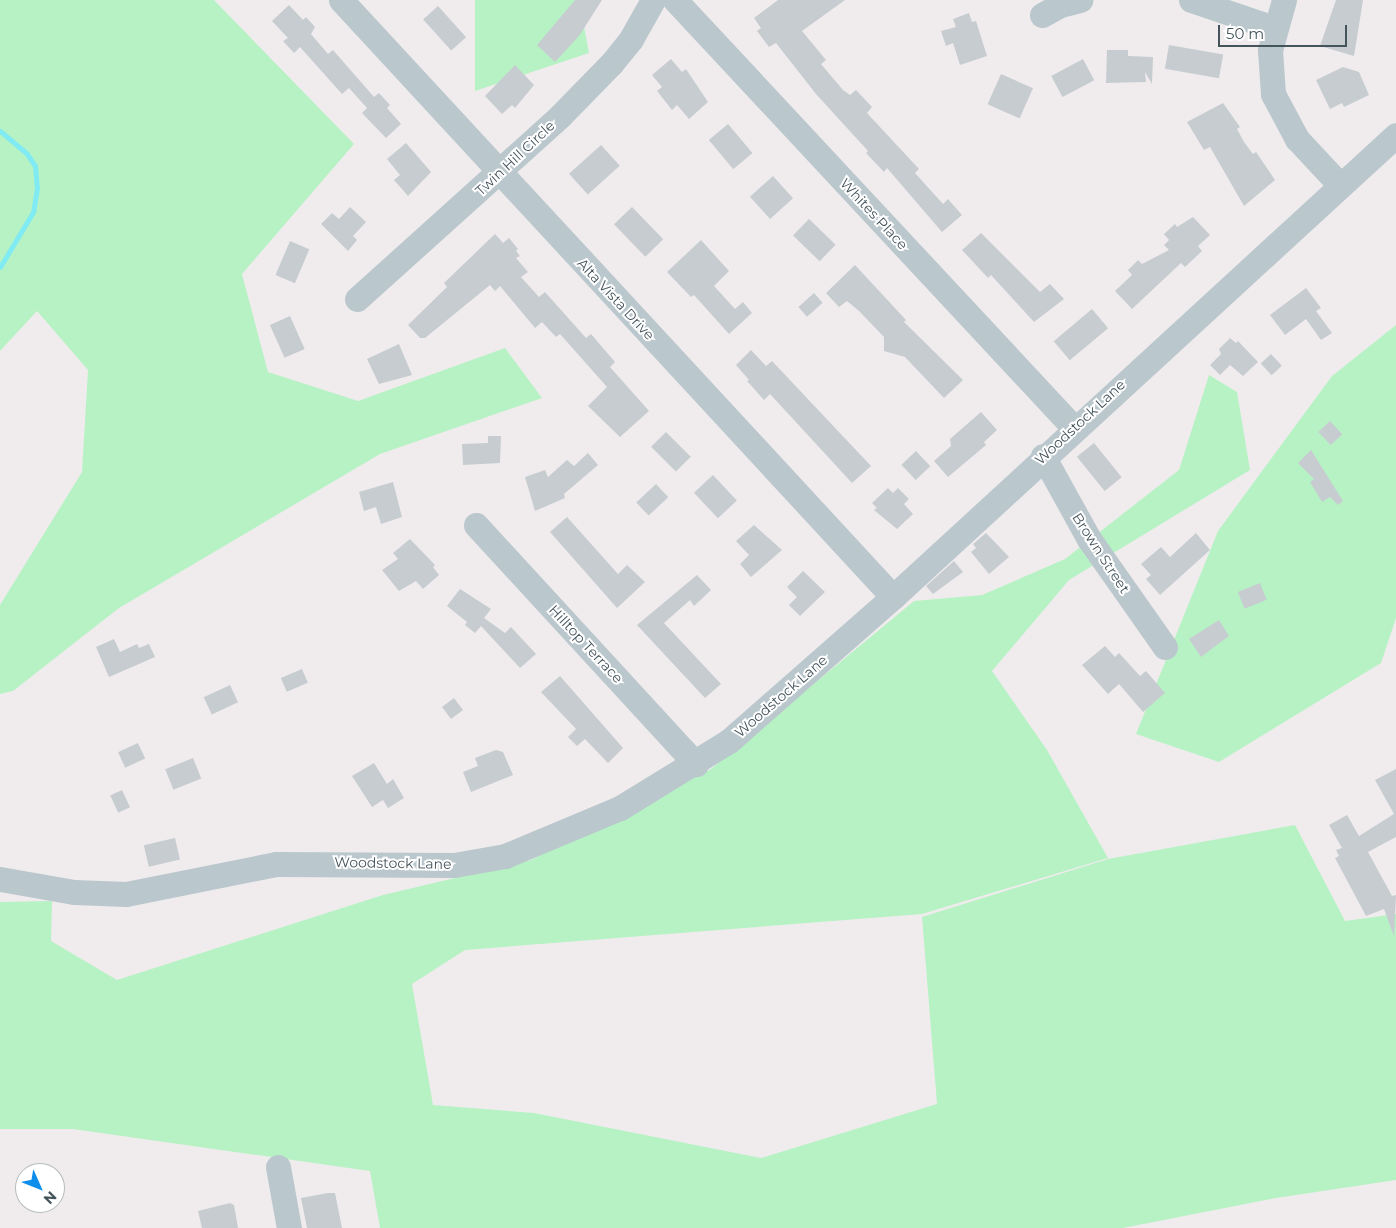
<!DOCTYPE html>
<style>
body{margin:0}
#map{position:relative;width:1396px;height:1228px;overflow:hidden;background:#f0eced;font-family:Montserrat,sans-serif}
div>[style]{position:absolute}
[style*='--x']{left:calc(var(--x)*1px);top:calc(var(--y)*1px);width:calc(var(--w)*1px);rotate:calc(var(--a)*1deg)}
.green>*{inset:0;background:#b7f2c5}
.stream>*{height:5px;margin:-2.5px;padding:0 2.5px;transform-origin:2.5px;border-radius:2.5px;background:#80ebf2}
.building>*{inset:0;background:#c6ccd0;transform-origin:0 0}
.minor>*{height:25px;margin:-12.5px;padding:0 12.5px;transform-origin:12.5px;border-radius:12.5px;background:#bac7cd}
span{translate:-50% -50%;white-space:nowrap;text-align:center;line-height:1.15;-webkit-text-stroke:4px #fff;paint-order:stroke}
.street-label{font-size:14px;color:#44545b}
.north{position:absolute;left:15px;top:1163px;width:50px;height:50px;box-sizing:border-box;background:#fff;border:1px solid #b4bbbd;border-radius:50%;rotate:134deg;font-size:14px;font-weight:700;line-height:20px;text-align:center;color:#44545b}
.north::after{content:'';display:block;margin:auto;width:18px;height:22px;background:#0c8eea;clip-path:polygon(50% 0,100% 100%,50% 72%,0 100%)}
.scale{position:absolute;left:1218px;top:25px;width:129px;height:22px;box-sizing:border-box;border:2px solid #44545b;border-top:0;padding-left:6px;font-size:15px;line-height:18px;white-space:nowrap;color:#44545b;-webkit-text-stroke:4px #fff;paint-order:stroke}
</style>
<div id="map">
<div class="green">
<i style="clip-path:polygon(0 0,214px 0,354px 144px,242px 274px,268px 372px,358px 401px,505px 348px,542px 398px,380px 454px,119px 608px,13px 691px,0 694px,0 605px,82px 472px,88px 370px,37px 311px,0 351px)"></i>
<i style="clip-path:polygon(475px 0,579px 0,589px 53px,475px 91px)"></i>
<i style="clip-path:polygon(1396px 325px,1396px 618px,1381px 663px,1219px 762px,1136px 734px,1218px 531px,1332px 376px)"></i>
<i style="clip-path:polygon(1209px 375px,1237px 392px,1250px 470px,1069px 580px,992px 671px,1047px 750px,1108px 858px,922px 914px,465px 950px,412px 984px,433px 1105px,534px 1113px,761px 1158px,937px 1104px,922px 917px,1108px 859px,1295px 825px,1345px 921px,1396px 914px,1396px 1180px,1276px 1198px,1123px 1228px,380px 1228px,370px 1171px,73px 1129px,0 1129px,0 902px,52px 901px,51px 941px,117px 980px,383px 895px,531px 860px,711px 769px,914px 601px,982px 595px,1065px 559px,1179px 470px)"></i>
</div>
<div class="stream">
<i style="--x:0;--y:131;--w:35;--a:40"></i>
<i style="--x:27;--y:154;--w:14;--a:56"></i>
<i style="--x:35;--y:166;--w:22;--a:85"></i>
<i style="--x:37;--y:188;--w:24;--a:99"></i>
<i style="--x:33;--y:212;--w:64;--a:121"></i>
</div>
<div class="building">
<i style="clip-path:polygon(575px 0,602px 0,579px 36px,555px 62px,537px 45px)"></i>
<i style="clip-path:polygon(778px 0,845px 0,802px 31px,826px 60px,821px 64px,843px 90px,850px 95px,856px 90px,872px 107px,867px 113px,919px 169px,915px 173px,943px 204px,948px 199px,962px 215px,942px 232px,887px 168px,884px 172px,866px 153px,868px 151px,816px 94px,776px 43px,769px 47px,757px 31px,761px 28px,754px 18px)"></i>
<i style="clip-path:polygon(1336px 0,1363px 0,1354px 56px,1320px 46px)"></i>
<i style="clip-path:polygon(289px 5px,303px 20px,306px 17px,315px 27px,311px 34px,328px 54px,333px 50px,374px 97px,379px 93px,390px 105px,387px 108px,401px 124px,386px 138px,362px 113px,367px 108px,349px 88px,342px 94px,300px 47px,294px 53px,283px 41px,288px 38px,272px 21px)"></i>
<i style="left:438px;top:6px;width:42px;height:20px;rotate:48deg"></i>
<i style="clip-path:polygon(969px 13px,972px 22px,976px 21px,987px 56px,960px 65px,953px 43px,946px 46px,941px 31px,956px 27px,953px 19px)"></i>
<i style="left:1169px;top:45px;width:55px;height:24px;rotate:10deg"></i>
<i style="clip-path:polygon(1107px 50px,1128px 50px,1128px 56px,1153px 57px,1152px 84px,1145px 72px,1146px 82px,1106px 83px)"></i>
<i style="clip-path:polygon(671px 59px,682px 72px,686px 69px,708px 102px,689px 119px,677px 105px,672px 110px,657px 91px,662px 87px,652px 75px)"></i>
<i style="left:1083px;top:59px;width:24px;height:36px;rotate:62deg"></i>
<i style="clip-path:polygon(515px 65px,534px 85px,515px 108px,512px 105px,502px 114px,485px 96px)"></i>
<i style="clip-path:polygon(1343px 67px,1359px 72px,1369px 95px,1344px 107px,1342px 103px,1330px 109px,1316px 80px)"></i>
<i style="left:1001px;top:74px;width:35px;height:33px;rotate:24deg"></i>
<i style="clip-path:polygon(1223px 103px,1240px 127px,1237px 129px,1244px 142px,1253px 154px,1256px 152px,1275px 180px,1244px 206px,1210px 147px,1204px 150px,1187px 122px)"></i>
<i style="left:728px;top:124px;width:38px;height:25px;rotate:50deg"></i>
<i style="clip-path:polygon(406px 143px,431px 172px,408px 196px,394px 180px,400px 175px,387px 159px)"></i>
<i style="left:601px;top:145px;width:28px;height:43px;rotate:48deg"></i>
<i style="left:773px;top:176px;width:30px;height:31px;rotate:48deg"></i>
<i style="clip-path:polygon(350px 207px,366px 222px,353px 236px,357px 240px,348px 251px,321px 224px,332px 213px,339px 219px)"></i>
<i style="left:632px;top:207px;width:45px;height:25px;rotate:46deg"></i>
<i style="clip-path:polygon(1193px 217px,1210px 235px,1198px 246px,1202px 251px,1185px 267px,1181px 263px,1132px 309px,1115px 291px,1132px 275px,1128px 270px,1138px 260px,1142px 264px,1169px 250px,1164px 245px,1169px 240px,1164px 234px,1175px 224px,1177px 227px)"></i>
<i style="left:809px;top:219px;width:37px;height:23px;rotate:44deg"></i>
<i style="clip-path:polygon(981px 233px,1040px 292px,1050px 284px,1064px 299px,1034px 322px,991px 275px,988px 278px,962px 250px)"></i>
<i style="clip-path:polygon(495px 234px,503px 243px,509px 238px,518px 249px,516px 251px,520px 256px,516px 258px,528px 272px,521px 277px,539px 297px,545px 292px,586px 338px,591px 334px,615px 362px,610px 367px,649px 411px,620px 437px,588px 406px,607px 387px,560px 334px,556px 337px,542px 322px,535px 328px,500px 286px,495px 291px,490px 285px,425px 338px,420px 338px,408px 325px,447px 287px,444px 283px)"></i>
<i style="clip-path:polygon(701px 240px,729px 271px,714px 286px,735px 309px,743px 302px,752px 313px,729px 334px,694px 295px,691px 297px,667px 272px)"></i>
<i style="left:290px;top:241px;width:21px;height:37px;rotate:23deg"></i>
<i style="clip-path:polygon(855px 265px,906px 320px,904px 322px,963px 380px,944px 398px,905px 357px,884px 351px,884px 337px,859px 311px,847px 301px,839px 307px,826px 293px)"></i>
<i style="clip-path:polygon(1306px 288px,1321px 308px,1316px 311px,1332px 333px,1321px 340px,1306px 319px,1285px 335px,1270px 315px)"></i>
<i style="left:814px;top:293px;width:13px;height:21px;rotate:48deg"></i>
<i style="left:1092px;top:309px;width:25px;height:50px;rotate:50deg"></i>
<i style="left:290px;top:316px;width:36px;height:22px;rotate:66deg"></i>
<i style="clip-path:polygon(1230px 338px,1236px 343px,1238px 341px,1258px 362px,1243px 376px,1230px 365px,1220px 375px,1210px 365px,1221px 354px,1219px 349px)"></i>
<i style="clip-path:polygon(399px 344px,412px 375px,379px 384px,367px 359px)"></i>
<i style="clip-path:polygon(751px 350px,766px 366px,772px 361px,871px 466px,852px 483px,770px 394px,764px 400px,747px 381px,749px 380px,736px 365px)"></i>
<i style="left:1271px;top:354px;width:16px;height:14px;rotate:47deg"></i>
<i style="clip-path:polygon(981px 412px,997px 430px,984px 442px,986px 445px,948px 477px,934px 461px,951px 446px,950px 439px)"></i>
<i style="left:1330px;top:421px;width:18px;height:16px;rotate:47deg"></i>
<i style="left:666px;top:432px;width:35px;height:21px;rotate:45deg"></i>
<i style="clip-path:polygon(488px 436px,501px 436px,500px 463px,463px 465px,462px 444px,488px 443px)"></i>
<i style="left:1094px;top:443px;width:44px;height:22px;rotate:51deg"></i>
<i style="clip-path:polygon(1311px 450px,1343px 501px,1338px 505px,1330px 497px,1322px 502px,1310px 482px,1314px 479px,1298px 463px)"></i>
<i style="left:916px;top:451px;width:21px;height:20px;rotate:47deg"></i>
<i style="clip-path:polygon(588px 453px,598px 465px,564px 494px,565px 498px,535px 511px,525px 477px,545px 470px,548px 477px,567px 460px,574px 466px)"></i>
<i style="left:713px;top:475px;width:35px;height:26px;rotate:47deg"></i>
<i style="clip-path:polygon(393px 482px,402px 517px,381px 524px,376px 507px,364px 511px,359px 492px)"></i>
<i style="left:656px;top:484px;width:18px;height:27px;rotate:47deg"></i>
<i style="clip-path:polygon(888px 488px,893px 493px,898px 488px,909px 499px,904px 504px,913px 514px,897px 529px,874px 510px,877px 508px,872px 503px)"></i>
<i style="clip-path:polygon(567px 517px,618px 574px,627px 565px,645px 582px,617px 608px,550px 532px)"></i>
<i style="clip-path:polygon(754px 525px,782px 550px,751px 577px,740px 564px,749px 555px,736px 541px)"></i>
<i style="clip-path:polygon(986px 533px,1009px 557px,989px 574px,971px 552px,976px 548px,973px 544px)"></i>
<i style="clip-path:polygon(1196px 533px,1210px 550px,1160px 595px,1146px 579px,1151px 575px,1141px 564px,1161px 547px,1170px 557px)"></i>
<i style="clip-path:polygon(410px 539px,435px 565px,433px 567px,439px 575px,423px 589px,416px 581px,399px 591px,382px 570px,398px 559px,393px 553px)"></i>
<i style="clip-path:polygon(954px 561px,963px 572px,933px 594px,926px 586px)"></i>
<i style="clip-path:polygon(803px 571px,825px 592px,800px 616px,789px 605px,797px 597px,787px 587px)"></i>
<i style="clip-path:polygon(697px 575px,711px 590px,694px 606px,690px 600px,664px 623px,721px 684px,705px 698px,637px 625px)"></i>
<i style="left:1260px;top:583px;width:18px;height:24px;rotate:68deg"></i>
<i style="clip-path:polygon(460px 589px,491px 609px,484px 618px,505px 633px,511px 627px,536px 654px,520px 668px,481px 626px,475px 633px,465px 625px,467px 622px,447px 606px)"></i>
<i style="clip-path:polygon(1219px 620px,1229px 636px,1201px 657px,1189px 639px)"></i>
<i style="clip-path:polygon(114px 639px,120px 652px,137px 644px,139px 648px,149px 644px,155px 657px,109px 677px,96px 647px)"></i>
<i style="clip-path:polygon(1105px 646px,1115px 657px,1119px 653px,1140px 676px,1146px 671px,1165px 693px,1143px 712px,1119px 684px,1108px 694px,1082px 665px)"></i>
<i style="left:302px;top:669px;width:15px;height:23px;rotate:67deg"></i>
<i style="clip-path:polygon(560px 676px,623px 748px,608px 763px,585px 739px,577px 746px,568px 737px,576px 729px,541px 692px)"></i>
<i style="left:230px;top:685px;width:19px;height:29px;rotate:65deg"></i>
<i style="left:454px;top:698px;width:15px;height:15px;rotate:53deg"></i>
<i style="left:138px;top:743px;width:17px;height:22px;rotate:65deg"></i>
<i style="clip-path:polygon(496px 750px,503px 752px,513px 775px,471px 792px,463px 772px,478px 766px,475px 758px)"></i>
<i style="left:193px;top:758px;width:22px;height:30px;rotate:68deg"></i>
<i style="clip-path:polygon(374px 763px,387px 784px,393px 779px,404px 798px,388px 808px,383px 800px,372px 807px,352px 776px)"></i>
<i style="clip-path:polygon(1396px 769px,1396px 837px,1368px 852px,1392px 896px,1396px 895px,1394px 936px,1384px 909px,1366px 916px,1335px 858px,1339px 856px,1336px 850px,1342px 848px,1329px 825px,1347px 815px,1359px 836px,1394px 814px,1375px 780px)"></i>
<i style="left:122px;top:790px;width:19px;height:13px;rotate:65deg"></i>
<i style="left:175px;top:838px;width:22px;height:32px;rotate:77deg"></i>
<i style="clip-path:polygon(328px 1193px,335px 1193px,342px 1228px,307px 1228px,301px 1198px)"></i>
<i style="clip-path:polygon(230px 1203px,234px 1205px,238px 1228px,202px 1228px,198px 1211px)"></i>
</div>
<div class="minor">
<i style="--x:341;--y:0;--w:813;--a:47.24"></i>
<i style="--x:675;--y:0;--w:585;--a:47.01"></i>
<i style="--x:1191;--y:0;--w:88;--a:18.6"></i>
<i style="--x:1284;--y:0;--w:52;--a:105.6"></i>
<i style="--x:1270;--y:50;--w:44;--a:86.1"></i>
<i style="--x:1273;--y:94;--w:51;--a:61.9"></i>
<i style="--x:1297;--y:139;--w:62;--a:47"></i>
<i style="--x:1042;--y:15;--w:21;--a:-29"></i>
<i style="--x:1060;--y:5;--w:21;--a:-14"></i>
<i style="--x:357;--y:299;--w:273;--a:-42"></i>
<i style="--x:560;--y:116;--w:73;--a:-45.6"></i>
<i style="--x:611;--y:64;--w:32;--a:-51"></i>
<i style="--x:631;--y:39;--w:45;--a:-60.6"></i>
<i style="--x:1043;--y:456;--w:95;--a:61"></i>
<i style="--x:1089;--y:539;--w:132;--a:54.9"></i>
<i style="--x:476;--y:525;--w:325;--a:47.4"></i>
<i style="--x:0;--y:879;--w:75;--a:10"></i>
<i style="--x:74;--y:892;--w:52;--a:2.2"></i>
<i style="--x:126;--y:894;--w:153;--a:-11.3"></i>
<i style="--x:276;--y:864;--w:178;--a:0.3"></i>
<i style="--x:454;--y:865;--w:52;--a:-10"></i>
<i style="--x:505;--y:856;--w:125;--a:-22.7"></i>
<i style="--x:620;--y:808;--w:128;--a:-31.6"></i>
<i style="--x:729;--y:741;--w:218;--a:-41.3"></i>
<i style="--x:893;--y:597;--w:683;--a:-42.57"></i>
<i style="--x:278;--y:1167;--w:62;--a:79.8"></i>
</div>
<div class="street-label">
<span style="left:515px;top:158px;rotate:-43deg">Twin Hill Circle</span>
<span style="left:874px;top:214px;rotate:47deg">Whites Place</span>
<span style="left:616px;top:299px;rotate:47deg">Alta Vista Drive</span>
<span style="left:1080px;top:422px;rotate:-43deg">Woodstock Lane</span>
<span style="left:1101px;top:553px;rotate:57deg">Brown Street</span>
<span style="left:586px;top:644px;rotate:47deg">Hilltop Terrace</span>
<span style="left:781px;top:696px;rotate:-41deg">Woodstock Lane</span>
<span style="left:393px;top:863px;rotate:1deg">Woodstock Lane</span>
</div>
<div class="north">N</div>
<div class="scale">50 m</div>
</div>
